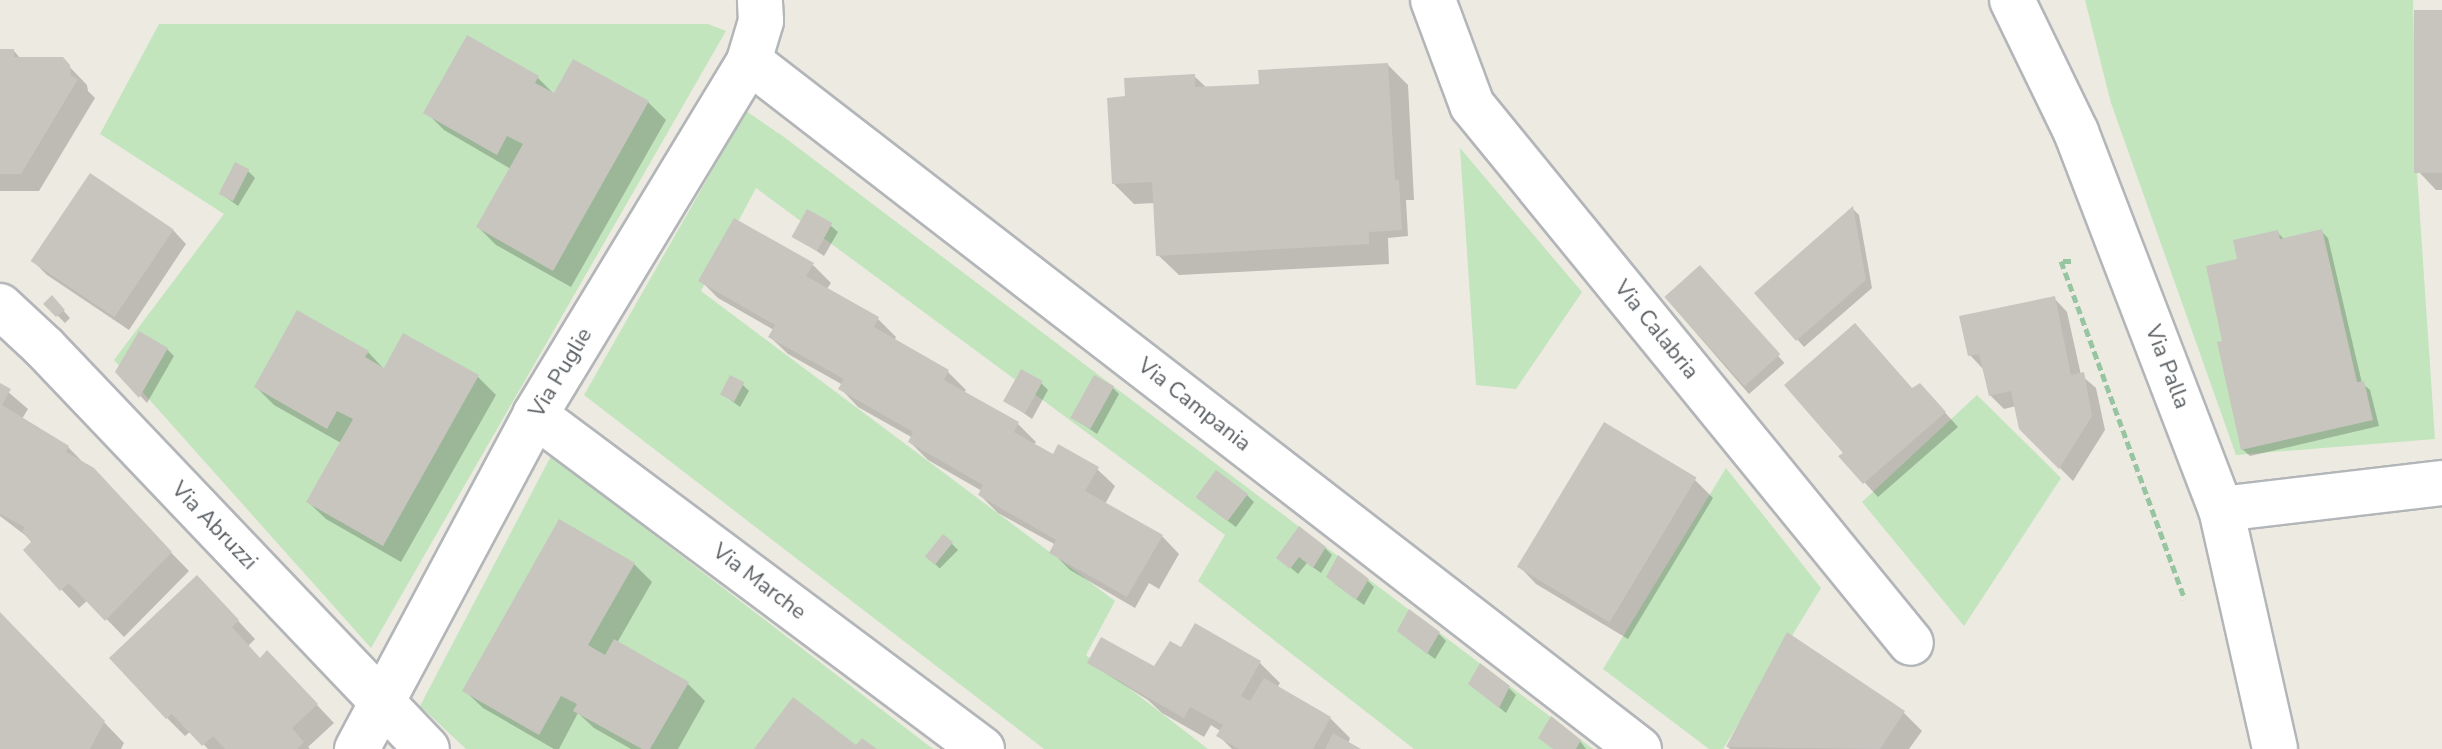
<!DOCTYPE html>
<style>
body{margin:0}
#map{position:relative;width:2442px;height:749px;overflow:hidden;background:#edeae2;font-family:"Nunito Sans",sans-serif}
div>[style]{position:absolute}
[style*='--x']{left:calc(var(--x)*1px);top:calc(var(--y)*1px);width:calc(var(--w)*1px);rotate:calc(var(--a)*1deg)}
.green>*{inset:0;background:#c2e5be}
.shadow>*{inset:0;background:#0003;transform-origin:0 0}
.building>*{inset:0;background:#c8c5bf;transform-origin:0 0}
.path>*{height:5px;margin-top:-2.5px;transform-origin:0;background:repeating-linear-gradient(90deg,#98c5a1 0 8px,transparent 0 12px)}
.roads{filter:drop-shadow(2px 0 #b3b6b9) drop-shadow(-2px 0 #b3b6b9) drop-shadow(0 2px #b3b6b9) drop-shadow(0 -2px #b3b6b9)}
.street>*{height:44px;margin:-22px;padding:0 22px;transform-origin:22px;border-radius:22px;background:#fff}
span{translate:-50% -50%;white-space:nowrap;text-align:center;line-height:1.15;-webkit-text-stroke:8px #fff;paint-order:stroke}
.street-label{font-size:22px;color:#5a5f63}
</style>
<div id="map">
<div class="green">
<i style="clip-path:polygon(2085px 0,2413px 0,2417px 173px,2435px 439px,2236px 455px,2111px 103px)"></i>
<i style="clip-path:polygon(159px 24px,708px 24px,726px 31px,371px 648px,114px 360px,224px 214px,100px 134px)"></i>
<i style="clip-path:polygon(746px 111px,784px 137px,1593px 749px,1414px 749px,1198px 581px,1225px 535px,756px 188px,701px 291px,1115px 601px,1086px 655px,1208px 749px,1044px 749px,584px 395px)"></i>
<i style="clip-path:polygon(1460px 148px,1582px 292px,1516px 389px,1476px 385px)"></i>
<i style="clip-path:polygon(1977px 395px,2061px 478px,1964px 626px,1862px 502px)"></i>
<i style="clip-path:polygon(551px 456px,933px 749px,466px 749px,420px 706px)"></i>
<i style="clip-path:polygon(1726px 468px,1821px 588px,1723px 749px,1709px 749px,1603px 669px)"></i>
</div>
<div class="shadow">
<i style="clip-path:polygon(2442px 12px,2442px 190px,2436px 190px,2419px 172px)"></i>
<i style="clip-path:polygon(0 51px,14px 51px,21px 59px,62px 59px,87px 85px,88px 91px,95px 98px,39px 191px,0 191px)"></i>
<i style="clip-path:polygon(1388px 65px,1408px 85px,1414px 200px,1406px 200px,1408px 236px,1388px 238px,1389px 264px,1179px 275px,1158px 255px,1156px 203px,1134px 204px,1114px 184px,1127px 98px,1194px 76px,1207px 88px,1261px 86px)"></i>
<i style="clip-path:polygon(538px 78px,555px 95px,648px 102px,666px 120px,571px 287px,496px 245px,478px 227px,511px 169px,444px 130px,426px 112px)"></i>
<i style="clip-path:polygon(248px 171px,255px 178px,238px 206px,220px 193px)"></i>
<i style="clip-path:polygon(1853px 209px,1859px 215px,1872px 288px,1804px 347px,1756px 293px)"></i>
<i style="clip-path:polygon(830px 225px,838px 232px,824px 256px,794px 236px)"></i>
<i style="clip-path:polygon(173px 230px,186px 244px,129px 330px,47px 275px,33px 261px)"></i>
<i style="clip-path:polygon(2321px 231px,2328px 238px,2362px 383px,2370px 390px,2379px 426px,2250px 456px,2242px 449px,2225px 342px,2240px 261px,2277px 232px,2285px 240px)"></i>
<i style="clip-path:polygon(813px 265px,831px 283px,826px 290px,878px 319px,896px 337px,894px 341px,948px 372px,966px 390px,963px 394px,1018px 424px,1036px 442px,1033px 446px,1053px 457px,1097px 469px,1115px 486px,1105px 504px,1162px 536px,1179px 554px,1159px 589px,1149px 583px,1135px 608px,1070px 570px,1052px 552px,1056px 545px,998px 513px,980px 495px,982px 491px,928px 460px,910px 442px,913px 438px,858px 407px,841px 389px,843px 385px,788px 354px,770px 337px,774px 330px,718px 298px,700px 280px)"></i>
<i style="left:1707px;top:274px;width:118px;height:47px;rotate:49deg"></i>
<i style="clip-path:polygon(52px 298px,70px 318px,65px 323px,46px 304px)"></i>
<i style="clip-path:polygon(2054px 298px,2067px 312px,2081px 375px,2096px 388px,2105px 430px,2073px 481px,2020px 428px,2016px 406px,2004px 409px,1990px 395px,1983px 369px,1970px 355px)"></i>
<i style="clip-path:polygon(167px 349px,174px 356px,147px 403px,118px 372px)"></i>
<i style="clip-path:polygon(368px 352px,385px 370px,478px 377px,496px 395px,401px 562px,326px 519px,308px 502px,341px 443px,274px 405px,256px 387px)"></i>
<i style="clip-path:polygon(1041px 383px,1048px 390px,1032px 419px,1005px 400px)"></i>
<i style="clip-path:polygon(742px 384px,749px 391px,740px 407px,721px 393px)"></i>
<i style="clip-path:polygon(0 385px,28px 409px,22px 419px,68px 447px,189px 571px,124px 637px,88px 600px,79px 608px,25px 551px,34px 542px,0 516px)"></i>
<i style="clip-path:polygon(1112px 387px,1119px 394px,1097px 434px,1072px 417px)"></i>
<i style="clip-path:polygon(1913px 390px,1933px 399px,1958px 427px,1878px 497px,1841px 457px)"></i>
<i style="clip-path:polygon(1604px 425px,1695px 480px,1713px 498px,1628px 639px,1536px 584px,1519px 566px)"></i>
<i style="clip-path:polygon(1247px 495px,1254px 502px,1236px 527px,1205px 504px)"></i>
<i style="left:951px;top:543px;width:10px;height:26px;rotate:45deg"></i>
<i style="clip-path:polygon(1325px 548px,1332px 555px,1321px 573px,1307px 563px,1298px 574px,1278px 557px)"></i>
<i style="clip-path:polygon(634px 564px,652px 582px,617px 643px,687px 683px,705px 701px,678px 749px,631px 749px,594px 728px,578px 713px,559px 749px,554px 749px,483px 708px,465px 691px)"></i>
<i style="clip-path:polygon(1367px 580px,1374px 587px,1364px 605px,1335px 584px)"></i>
<i style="clip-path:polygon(215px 596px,255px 639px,248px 646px,261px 660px,285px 671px,334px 723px,308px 747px,310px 749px,208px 749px,191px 731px,185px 736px,167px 718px)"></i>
<i style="clip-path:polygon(0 614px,124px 743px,121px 749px,0 749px)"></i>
<i style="clip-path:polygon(1439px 634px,1446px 641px,1435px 659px,1407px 638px)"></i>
<i style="clip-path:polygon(1788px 635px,1904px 713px,1922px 731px,1909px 749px,1730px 749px,1728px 747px)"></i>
<i style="clip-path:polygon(1182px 650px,1260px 663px,1280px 683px,1277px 688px,1330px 718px,1350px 738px,1348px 744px,1357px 749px,1232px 749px,1219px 736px,1222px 732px,1211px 725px,1204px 737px,1162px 713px,1148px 700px,1089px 663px,1153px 668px)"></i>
<i style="clip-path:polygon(1470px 684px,1509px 688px,1516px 695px,1506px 713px)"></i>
<i style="clip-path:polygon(1580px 741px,1586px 749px,1554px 749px)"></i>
</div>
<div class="building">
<i style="left:2442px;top:10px;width:163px;height:28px;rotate:90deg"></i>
<i style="clip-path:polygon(467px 35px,539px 76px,535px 83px,554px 93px,573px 59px,649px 101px,553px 271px,476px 227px,523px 144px,507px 136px,497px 155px,423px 113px)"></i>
<i style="clip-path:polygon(0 49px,14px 49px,14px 57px,63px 57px,70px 65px,71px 76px,78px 79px,21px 174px,0 174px)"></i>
<i style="clip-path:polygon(1388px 63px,1395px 180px,1399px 180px,1402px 230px,1369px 232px,1369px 244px,1156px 256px,1152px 182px,1112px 184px,1107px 98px,1125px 96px,1124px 78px,1195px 74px,1195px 87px,1259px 84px,1258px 70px)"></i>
<i style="left:235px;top:162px;width:16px;height:36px;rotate:27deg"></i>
<i style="left:90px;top:173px;width:101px;height:106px;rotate:34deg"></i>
<i style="clip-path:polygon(1853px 206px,1866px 280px,1796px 341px,1754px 293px)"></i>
<i style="left:807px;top:209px;width:29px;height:32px;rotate:29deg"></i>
<i style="clip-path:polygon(734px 218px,814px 263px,806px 276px,879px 317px,874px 327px,949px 370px,944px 380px,1019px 422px,1014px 432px,1053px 454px,1058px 444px,1099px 467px,1085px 491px,1163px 535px,1127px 597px,1049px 553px,1056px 540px,978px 495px,983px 485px,908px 442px,913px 432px,838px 389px,844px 379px,768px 337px,775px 325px,698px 281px)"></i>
<i style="clip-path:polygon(2322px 229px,2357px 382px,2364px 381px,2373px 420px,2241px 450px,2217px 342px,2222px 341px,2206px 266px,2237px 259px,2233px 240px,2278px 230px,2280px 239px)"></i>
<i style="left:1700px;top:265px;width:120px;height:48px;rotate:48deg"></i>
<i style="clip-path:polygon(52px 295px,65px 310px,56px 317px,43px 304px)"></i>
<i style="clip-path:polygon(2055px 296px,2071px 375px,2084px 372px,2092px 416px,2059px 469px,2019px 429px,2011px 391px,1989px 396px,1979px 354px,1968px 356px,1959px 316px)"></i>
<i style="clip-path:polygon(297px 310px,369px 351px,365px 357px,384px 368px,403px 333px,479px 375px,383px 546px,306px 502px,353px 419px,337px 411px,327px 429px,254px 387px)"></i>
<i style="clip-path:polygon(1855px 323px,1912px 388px,1920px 383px,1946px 412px,1863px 484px,1838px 456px,1843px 453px,1784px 385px)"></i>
<i style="clip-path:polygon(139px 331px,168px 348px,139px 398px,115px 372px)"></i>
<i style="left:1021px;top:369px;width:25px;height:37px;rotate:29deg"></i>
<i style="left:730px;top:375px;width:16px;height:22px;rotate:27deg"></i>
<i style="left:1094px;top:375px;width:23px;height:49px;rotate:29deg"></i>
<i style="clip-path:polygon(0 383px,11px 389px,2px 405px,69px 446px,66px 452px,94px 468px,172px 552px,105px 621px,69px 583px,60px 591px,23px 550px,31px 542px,22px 531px,25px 527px,0 514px)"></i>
<i style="left:1604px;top:422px;width:108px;height:169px;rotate:31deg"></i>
<i style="left:1216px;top:470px;width:40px;height:34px;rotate:37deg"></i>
<i style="clip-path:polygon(559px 519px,635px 563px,588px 645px,605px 655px,614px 639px,689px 682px,650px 749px,642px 749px,573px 711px,577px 704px,561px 696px,539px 735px,462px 691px)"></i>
<i style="clip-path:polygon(1299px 526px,1326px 547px,1313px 568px,1299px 557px,1290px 569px,1276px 558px)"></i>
<i style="left:943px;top:534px;width:13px;height:29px;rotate:39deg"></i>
<i style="clip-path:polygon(1338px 555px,1369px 579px,1356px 600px,1326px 577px)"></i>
<i style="clip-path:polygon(197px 575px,239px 620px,232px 627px,260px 658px,267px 650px,318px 704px,292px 728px,304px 742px,297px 749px,225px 749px,213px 736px,202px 746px,172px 714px,166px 719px,109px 658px)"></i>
<i style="clip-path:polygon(1409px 609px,1440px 632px,1427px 654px,1397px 631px)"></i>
<i style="clip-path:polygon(0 612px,105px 721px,90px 749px,0 749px)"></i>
<i style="clip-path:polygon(1195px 623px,1261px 661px,1241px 696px,1250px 701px,1264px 678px,1331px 717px,1313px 749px,1239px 749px,1216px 736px,1223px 725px,1190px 707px,1184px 718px,1087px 663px,1101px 637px,1154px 666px,1170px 641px,1181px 647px)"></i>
<i style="clip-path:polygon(1787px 632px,1905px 711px,1880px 749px,1726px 747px)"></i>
<i style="clip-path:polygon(1480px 663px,1510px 686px,1499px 708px,1468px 684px)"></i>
<i style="clip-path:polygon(793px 697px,856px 745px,862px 738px,877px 749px,754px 749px)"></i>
<i style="clip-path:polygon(1551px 716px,1581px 740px,1576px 749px,1553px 749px,1538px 738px)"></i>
<i style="clip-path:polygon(1333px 733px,1361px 749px,1325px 749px)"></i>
</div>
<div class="path">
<i style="--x:2071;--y:261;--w:10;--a:180"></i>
<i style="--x:2061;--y:261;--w:360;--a:69.9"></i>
</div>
<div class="roads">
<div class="street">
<i style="--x:1433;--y:0;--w:112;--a:69.6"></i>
<i style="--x:1472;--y:105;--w:694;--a:50.79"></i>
<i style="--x:2012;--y:0;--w:147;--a:64.1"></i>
<i style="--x:2076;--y:132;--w:404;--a:69"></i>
<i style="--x:2221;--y:509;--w:246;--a:77.3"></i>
<i style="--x:749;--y:61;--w:1125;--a:37.71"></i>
<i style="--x:0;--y:306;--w:60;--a:43"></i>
<i style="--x:44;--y:347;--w:555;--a:46.39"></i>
<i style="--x:535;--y:415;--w:558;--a:36.77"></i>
<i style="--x:2221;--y:509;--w:223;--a:-6.7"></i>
<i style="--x:357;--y:749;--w:378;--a:-61.9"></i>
<i style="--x:535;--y:415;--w:414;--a:-58.8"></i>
<i style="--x:749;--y:61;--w:42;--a:-73.3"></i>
<i style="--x:761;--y:21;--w:21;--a:-93"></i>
</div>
</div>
<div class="street-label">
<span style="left:1656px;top:330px;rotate:51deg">Via Calabria</span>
<span style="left:2167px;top:367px;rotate:69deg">Via Palla</span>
<span style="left:561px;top:373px;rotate:-59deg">Via Puglie</span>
<span style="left:1194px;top:405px;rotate:38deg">Via Campania</span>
<span style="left:214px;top:526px;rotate:46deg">Via Abruzzi</span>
<span style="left:759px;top:582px;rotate:37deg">Via Marche</span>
</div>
</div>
